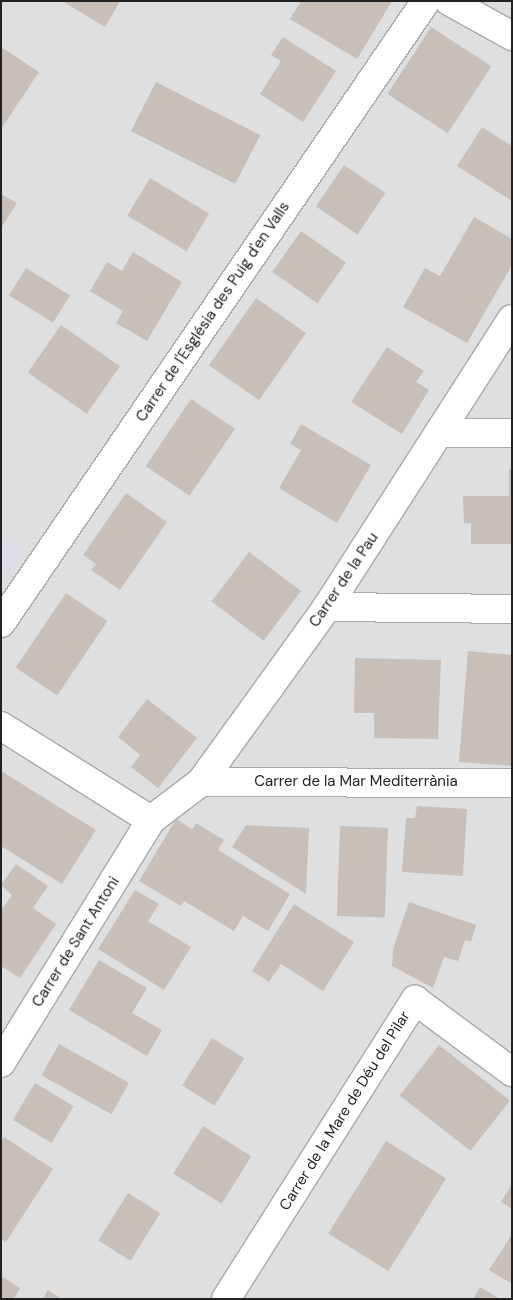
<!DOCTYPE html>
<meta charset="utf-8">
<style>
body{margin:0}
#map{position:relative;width:513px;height:1300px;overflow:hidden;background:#f2efe9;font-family:"DM Sans",sans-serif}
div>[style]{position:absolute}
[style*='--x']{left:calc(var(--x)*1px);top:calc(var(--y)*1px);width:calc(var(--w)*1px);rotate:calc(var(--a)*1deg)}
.residential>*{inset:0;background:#e0dfdf;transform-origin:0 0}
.plaza>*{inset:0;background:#dddde8}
.building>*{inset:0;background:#c7bfb8;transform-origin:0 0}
.roads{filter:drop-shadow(1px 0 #a9a9a9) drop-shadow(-1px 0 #a9a9a9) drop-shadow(0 1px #a9a9a9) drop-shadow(0 -1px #a9a9a9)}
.minor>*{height:28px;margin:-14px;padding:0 14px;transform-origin:14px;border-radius:14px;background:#fff}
span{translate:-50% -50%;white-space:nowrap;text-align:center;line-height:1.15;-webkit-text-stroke:5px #fff;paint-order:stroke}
.street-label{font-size:15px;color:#222}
.frame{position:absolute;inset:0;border:2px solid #222;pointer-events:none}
</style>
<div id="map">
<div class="residential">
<i style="left:1px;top:1px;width:511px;height:1298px"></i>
</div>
<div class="plaza">
<i style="clip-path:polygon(1px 537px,26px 551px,1px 581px)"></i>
</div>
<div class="building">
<i style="clip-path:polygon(62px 1px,120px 1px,105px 27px)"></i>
<i style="clip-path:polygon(301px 1px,392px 1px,357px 59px,290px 19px)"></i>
<i style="left:431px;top:27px;width:72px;height:80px;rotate:33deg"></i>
<i style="clip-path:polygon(283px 37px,336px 71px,303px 122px,260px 94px,281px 61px,271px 55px)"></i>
<i style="clip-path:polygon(1px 47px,39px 72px,1px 129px)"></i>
<i style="left:156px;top:82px;width:117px;height:55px;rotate:27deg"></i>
<i style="clip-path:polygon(482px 127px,512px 146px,512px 201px,457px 166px)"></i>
<i style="left:344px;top:165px;width:50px;height:50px;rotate:34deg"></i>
<i style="left:150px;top:178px;width:69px;height:44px;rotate:31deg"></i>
<i style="clip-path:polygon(1px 194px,17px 203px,1px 228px)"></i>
<i style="clip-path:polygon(474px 217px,512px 239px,512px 265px,467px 343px,403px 307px,425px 268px,440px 276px)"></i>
<i style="left:301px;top:231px;width:55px;height:50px;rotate:35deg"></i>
<i style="clip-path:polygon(133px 252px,182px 282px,147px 341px,116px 323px,123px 311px,90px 291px,107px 262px,122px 271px)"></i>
<i style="left:26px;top:268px;width:52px;height:32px;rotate:32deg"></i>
<i style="left:256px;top:298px;width:61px;height:82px;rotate:35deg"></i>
<i style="left:61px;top:325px;width:72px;height:58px;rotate:35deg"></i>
<i style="clip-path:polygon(387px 347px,424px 371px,416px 382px,429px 390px,402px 434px,351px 402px)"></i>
<i style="left:191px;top:399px;width:53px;height:81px;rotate:34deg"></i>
<i style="clip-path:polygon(301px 424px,371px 465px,337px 523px,279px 488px,301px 450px,290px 444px)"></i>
<i style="clip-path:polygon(509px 469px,512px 469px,512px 544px,471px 544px,471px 523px,464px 523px,463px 496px,509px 496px)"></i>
<i style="clip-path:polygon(126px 493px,167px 522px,120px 590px,91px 570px,96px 564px,83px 555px)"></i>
<i style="left:249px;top:552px;width:65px;height:62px;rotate:37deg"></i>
<i style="left:66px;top:593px;width:50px;height:90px;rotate:34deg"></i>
<i style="clip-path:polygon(468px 651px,512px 655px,512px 766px,459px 762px)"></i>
<i style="clip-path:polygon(355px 658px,441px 660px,438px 739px,374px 738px,374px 713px,354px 713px)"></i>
<i style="clip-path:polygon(147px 699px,197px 738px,158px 788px,131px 767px,140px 755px,118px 737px)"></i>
<i style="clip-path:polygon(1px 771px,96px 830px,62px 884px,1px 846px)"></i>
<i style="clip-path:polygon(417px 806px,467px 809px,463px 876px,402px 872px,406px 818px,415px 818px)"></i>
<i style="clip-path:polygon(176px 819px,192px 829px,196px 823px,224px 840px,218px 850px,290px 894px,268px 931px,243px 916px,234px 931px,184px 901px,181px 906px,139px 881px)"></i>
<i style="clip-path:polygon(246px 825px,309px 828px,306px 894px,232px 847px)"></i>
<i style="left:340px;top:826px;width:48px;height:90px;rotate:2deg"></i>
<i style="clip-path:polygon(16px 864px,48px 886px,33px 908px,56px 924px,20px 978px,1px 966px,1px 911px,12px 895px,1px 885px)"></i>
<i style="clip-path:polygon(135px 890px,159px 904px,148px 921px,191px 947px,164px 990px,98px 949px)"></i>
<i style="clip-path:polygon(409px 902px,476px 925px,471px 942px,465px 940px,458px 961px,444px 957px,433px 988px,392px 966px,393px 949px)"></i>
<i style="clip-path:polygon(294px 904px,354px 942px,323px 991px,281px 964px,269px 982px,252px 971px)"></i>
<i style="clip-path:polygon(99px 960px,147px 988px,132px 1013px,162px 1030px,147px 1056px,69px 1010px)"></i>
<i style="left:212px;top:1038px;width:38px;height:56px;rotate:32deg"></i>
<i style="left:59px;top:1044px;width:80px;height:36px;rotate:29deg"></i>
<i style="left:439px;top:1045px;width:90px;height:64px;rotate:38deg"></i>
<i style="left:35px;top:1083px;width:45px;height:43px;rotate:31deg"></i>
<i style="left:203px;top:1126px;width:57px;height:56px;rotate:32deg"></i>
<i style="clip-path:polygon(4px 1137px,53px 1169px,6px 1242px,1px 1239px,1px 1141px)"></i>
<i style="left:386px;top:1141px;width:71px;height:109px;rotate:32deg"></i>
<i style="clip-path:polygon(512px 1184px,512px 1209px,501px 1202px)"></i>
<i style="left:128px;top:1193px;width:38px;height:56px;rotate:32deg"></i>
<i style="clip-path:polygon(512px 1234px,512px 1284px,489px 1270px)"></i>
<i style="clip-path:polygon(1px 1276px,20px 1288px,14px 1299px,1px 1299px)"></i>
<i style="clip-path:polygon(480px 1287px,500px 1299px,473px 1299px)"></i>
<i style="clip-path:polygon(48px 1290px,62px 1299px,43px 1299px)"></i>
</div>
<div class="roads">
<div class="minor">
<i style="--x:449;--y:1;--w:72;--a:29.1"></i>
<i style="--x:441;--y:433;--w:71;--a:0"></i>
<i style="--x:327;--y:607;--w:185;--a:0.6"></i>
<i style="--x:1;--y:623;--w:753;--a:-55.66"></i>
<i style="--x:1;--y:726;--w:177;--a:32.1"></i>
<i style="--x:201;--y:782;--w:311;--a:0.2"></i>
<i style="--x:1;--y:1063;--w:286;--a:-58.3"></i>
<i style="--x:151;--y:820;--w:63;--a:-37.2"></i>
<i style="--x:201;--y:782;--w:216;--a:-54.2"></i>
<i style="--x:327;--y:607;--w:342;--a:-57.3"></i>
<i style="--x:226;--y:1299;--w:354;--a:-57.7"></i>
<i style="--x:415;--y:1000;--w:121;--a:36.6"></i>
</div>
</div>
<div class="street-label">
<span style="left:213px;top:312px;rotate:-56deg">Carrer de l'Església des Puig d'en Valls</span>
<span style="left:344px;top:580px;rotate:-56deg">Carrer de la Pau</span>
<span style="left:356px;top:782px">Carrer de la Mar Mediterrània</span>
<span style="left:76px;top:942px;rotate:-58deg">Carrer de Sant Antoni</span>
<span style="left:345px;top:1111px;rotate:-58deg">Carrer de la Mare de Déu del Pilar</span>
</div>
<div class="frame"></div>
</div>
